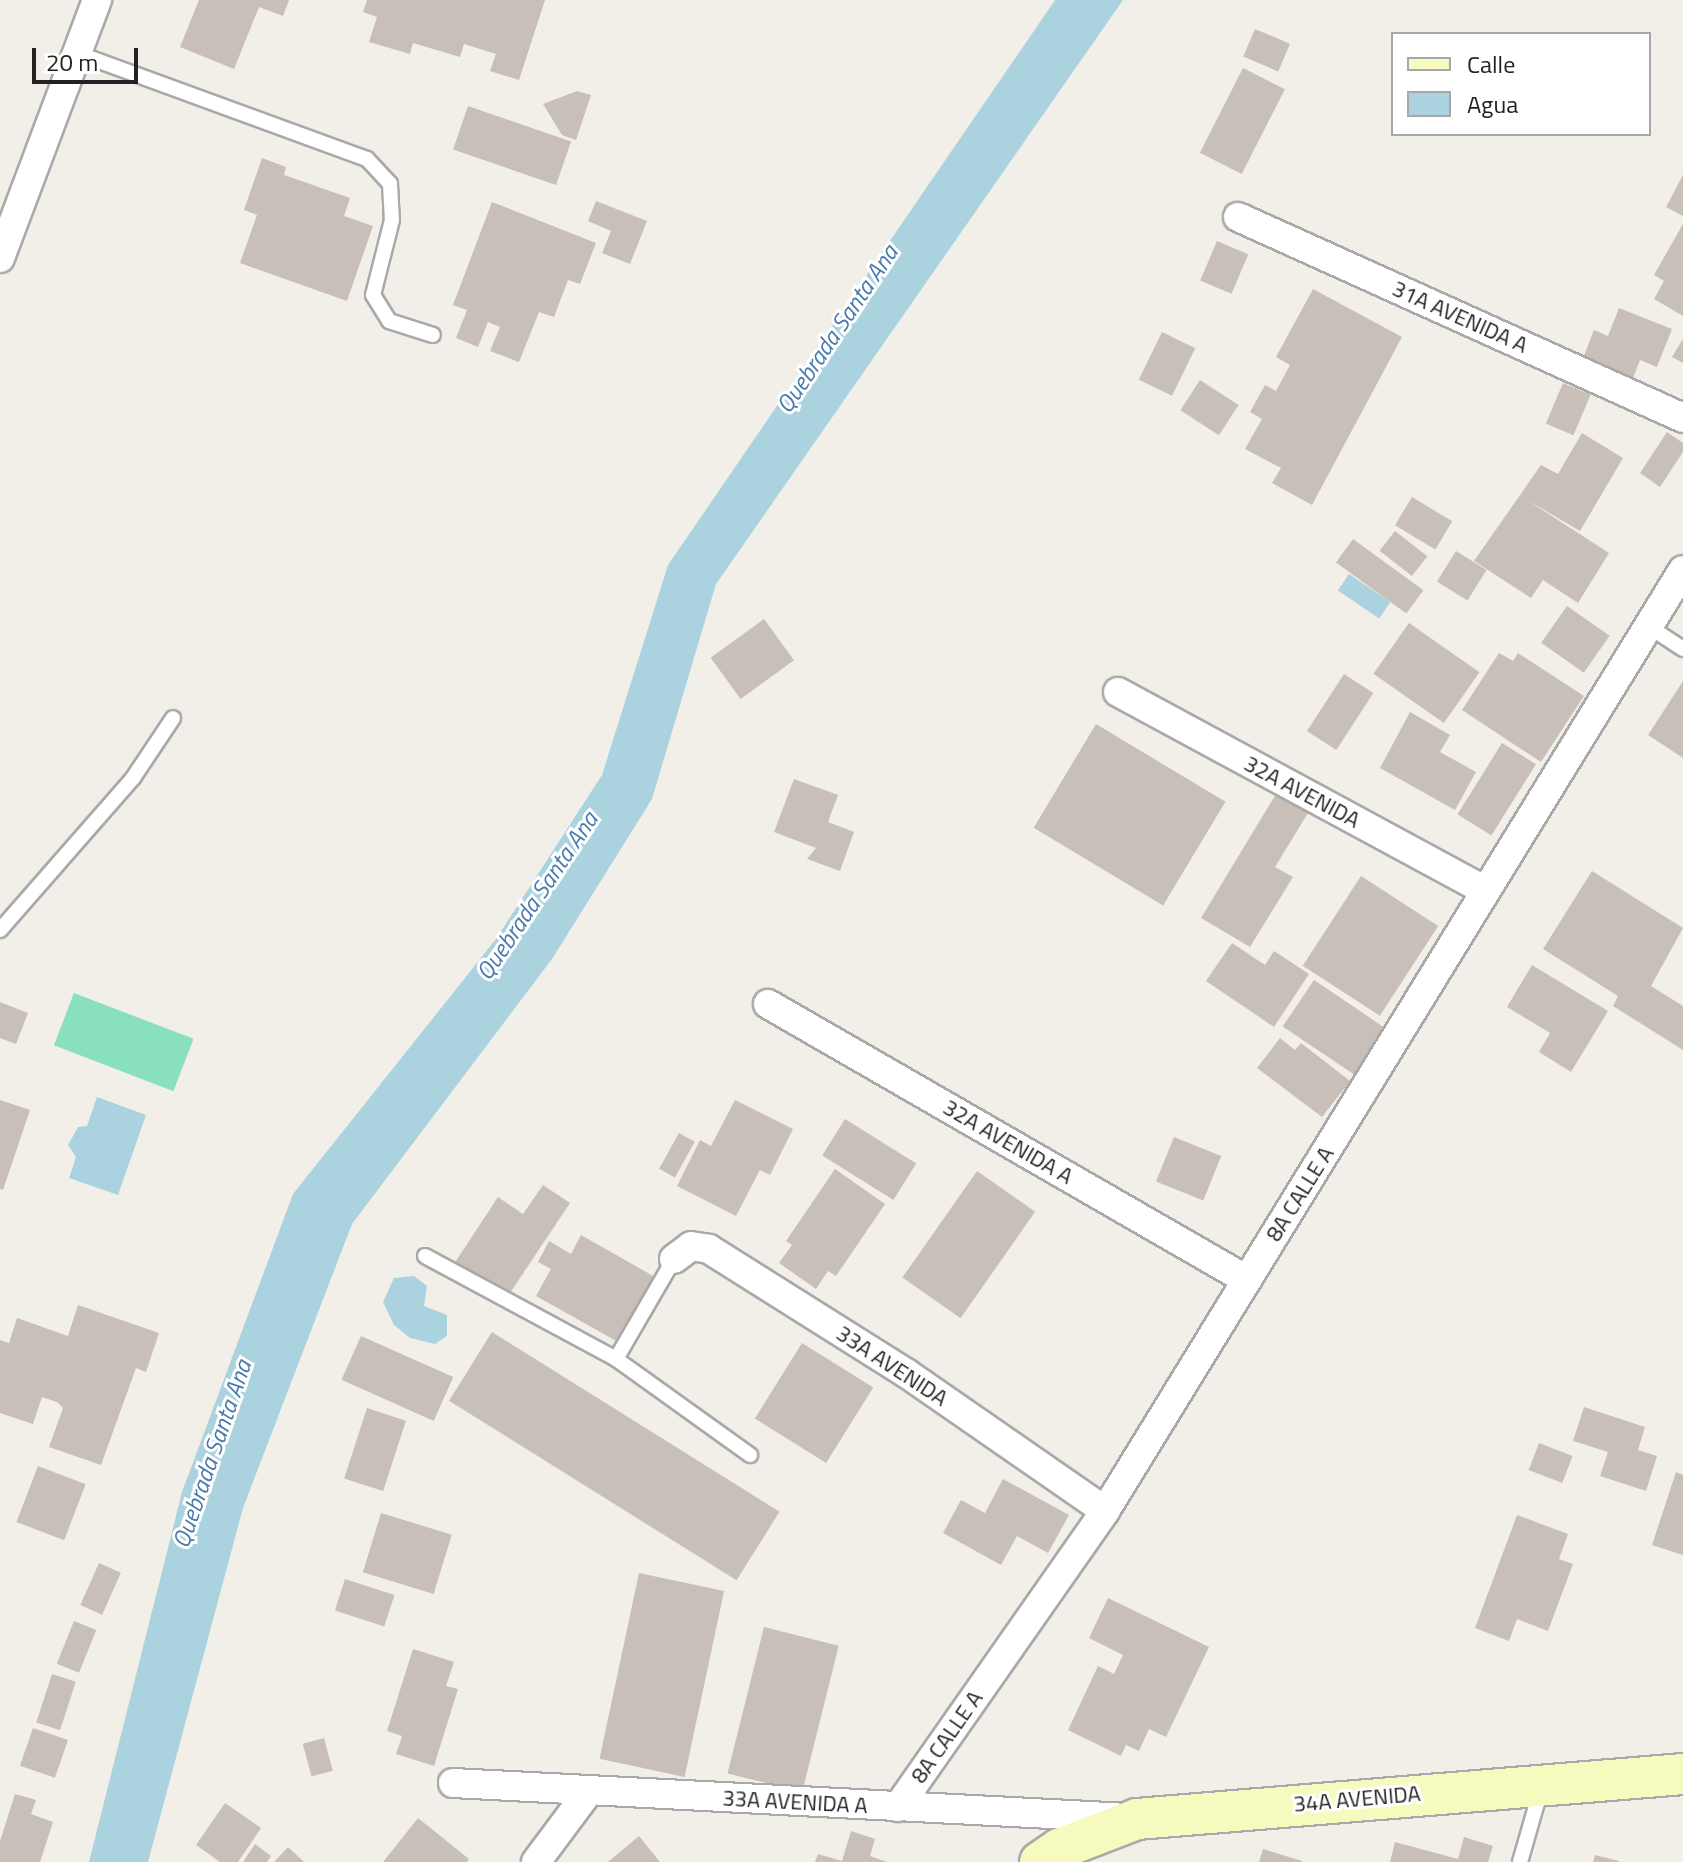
<!DOCTYPE html>
<style>
body{margin:0}
#map{position:relative;width:1683px;height:1862px;overflow:hidden;background:#f2efe9;font-family:"Titillium Web",sans-serif}
div>[style]{position:absolute}
[style*='--x']{left:calc(var(--x)*1px);top:calc(var(--y)*1px);width:calc(var(--w)*1px);rotate:calc(var(--a)*1deg)}
.pitch>*{inset:0;background:#88e0be;transform-origin:0 0}
.water>*{inset:0;background:#aad3df;transform-origin:0 0}
.building>*{inset:0;background:#c7bfb8;transform-origin:0 0}
.roads{filter:drop-shadow(2px 0 #a9a9a9) drop-shadow(-2px 0 #a9a9a9) drop-shadow(0 2px #a9a9a9) drop-shadow(0 -2px #a9a9a9)}
.lane>*{height:14px;margin:-7px;padding:0 7px;transform-origin:7px;border-radius:7px;background:#fff}
.street>*{height:28px;margin:-14px;padding:0 14px;transform-origin:14px;border-radius:14px;background:#fff}
.secondary>*{height:40px;margin:-20px;padding:0 20px;transform-origin:20px;border-radius:20px;background:#f7fabf}
span{translate:-50% -50%;white-space:nowrap;text-align:center;line-height:1.15;-webkit-text-stroke:6px #fff;paint-order:stroke}
.street-label{font-size:22px;color:#222}
.water-label{font-size:24px;color:#4a7aab;font-style:italic}
.legend{position:absolute;left:1391px;top:32px;width:260px;height:104px;box-sizing:border-box;background:#fff;border:2px solid #a7a7a7;margin:0;padding:10px 14px;list-style:none;font-size:24px;color:#222}
.legend li{display:flex;align-items:center;gap:16px;height:40px}
.legend b{width:40px;border:2px solid #a7a7a7}
.scale{position:absolute;left:32px;top:48px;width:106px;height:36px;box-sizing:border-box;border:4px solid #222;border-top:0;padding-left:10px;font-size:24px;line-height:28px;white-space:nowrap;color:#222;-webkit-text-stroke:6px #fff;paint-order:stroke}
</style>
<div id="map">
<div class="pitch">
<i style="left:74px;top:993px;width:128px;height:56px;rotate:21deg"></i>
</div>
<div class="water">
<i style="clip-path:polygon(1055px 0,1123px 0,716px 584px,652px 799px,552px 959px,352px 1224px,243px 1508px,148px 1862px,89px 1862px,182px 1492px,293px 1194px,496px 939px,602px 775px,668px 565px)"></i>
<i style="left:1349px;top:574px;width:50px;height:20px;rotate:34deg"></i>
<i style="clip-path:polygon(97px 1097px,146px 1115px,118px 1195px,69px 1178px,76px 1157px,68px 1145px,78px 1127px,87px 1126px)"></i>
<i style="clip-path:polygon(414px 1276px,427px 1286px,424px 1306px,447px 1315px,447px 1336px,435px 1344px,410px 1338px,394px 1325px,383px 1302px,394px 1278px)"></i>
</div>
<div class="building">
<i style="clip-path:polygon(199px 0,289px 0,283px 16px,259px 7px,234px 69px,180px 47px)"></i>
<i style="clip-path:polygon(367px 0,545px 0,519px 80px,490px 71px,496px 54px,464px 44px,460px 57px,413px 43px,410px 54px,369px 42px,377px 17px,363px 12px)"></i>
<i style="left:1255px;top:29px;width:38px;height:30px;rotate:23deg"></i>
<i style="left:1243px;top:68px;width:47px;height:95px;rotate:27deg"></i>
<i style="clip-path:polygon(577px 91px,591px 95px,576px 140px,562px 135px,543px 104px)"></i>
<i style="left:468px;top:106px;width:109px;height:46px;rotate:19deg"></i>
<i style="clip-path:polygon(262px 158px,286px 167px,284px 175px,350px 198px,344px 216px,373px 226px,347px 301px,240px 263px,257px 215px,244px 210px)"></i>
<i style="clip-path:polygon(1683px 175px,1683px 216px,1666px 207px)"></i>
<i style="clip-path:polygon(596px 201px,647px 221px,630px 264px,602px 253px,611px 231px,588px 221px)"></i>
<i style="clip-path:polygon(492px 202px,596px 243px,580px 284px,568px 280px,554px 317px,539px 312px,519px 362px,490px 351px,500px 327px,488px 322px,478px 347px,456px 338px,467px 310px,453px 305px)"></i>
<i style="clip-path:polygon(1683px 224px,1683px 316px,1654px 299px,1664px 281px,1654px 275px)"></i>
<i style="left:1217px;top:241px;width:34px;height:43px;rotate:23deg"></i>
<i style="clip-path:polygon(1313px 289px,1402px 337px,1312px 505px,1272px 483px,1281px 468px,1245px 449px,1262px 419px,1250px 412px,1265px 385px,1276px 391px,1290px 365px,1276px 357px)"></i>
<i style="clip-path:polygon(1619px 308px,1672px 329px,1657px 367px,1640px 360px,1633px 378px,1583px 358px,1594px 330px,1608px 336px)"></i>
<i style="left:1162px;top:332px;width:37px;height:53px;rotate:26deg"></i>
<i style="clip-path:polygon(1683px 339px,1683px 363px,1672px 357px)"></i>
<i style="left:1200px;top:380px;width:46px;height:36px;rotate:33deg"></i>
<i style="left:1563px;top:383px;width:30px;height:44px;rotate:23deg"></i>
<i style="clip-path:polygon(1667px 432px,1683px 443px,1683px 452px,1660px 487px,1640px 473px)"></i>
<i style="clip-path:polygon(1582px 433px,1623px 458px,1580px 531px,1527px 500px,1609px 553px,1578px 603px,1543px 580px,1531px 598px,1474px 561px,1541px 465px,1558px 474px)"></i>
<i style="left:1412px;top:497px;width:47px;height:33px;rotate:31deg"></i>
<i style="left:1395px;top:531px;width:41px;height:25px;rotate:38deg"></i>
<i style="left:1353px;top:539px;width:87px;height:29px;rotate:36deg"></i>
<i style="left:1456px;top:551px;width:36px;height:36px;rotate:32deg"></i>
<i style="left:1567px;top:606px;width:52px;height:45px;rotate:35deg"></i>
<i style="left:764px;top:619px;width:51px;height:66px;rotate:54deg"></i>
<i style="left:1409px;top:623px;width:86px;height:62px;rotate:35deg"></i>
<i style="clip-path:polygon(1499px 653px,1513px 661px,1518px 653px,1584px 696px,1541px 762px,1462px 710px)"></i>
<i style="left:1344px;top:674px;width:35px;height:68px;rotate:33deg"></i>
<i style="clip-path:polygon(1683px 681px,1683px 758px,1648px 735px)"></i>
<i style="clip-path:polygon(1410px 712px,1450px 735px,1440px 752px,1476px 772px,1455px 810px,1380px 768px)"></i>
<i style="left:1096px;top:724px;width:151px;height:121px;rotate:31deg"></i>
<i style="left:1502px;top:743px;width:40px;height:84px;rotate:32deg"></i>
<i style="clip-path:polygon(794px 779px,838px 795px,828px 822px,854px 832px,840px 871px,807px 859px,816px 848px,774px 832px)"></i>
<i style="clip-path:polygon(1276px 794px,1308px 813px,1275px 867px,1293px 877px,1250px 947px,1201px 918px)"></i>
<i style="clip-path:polygon(1592px 871px,1683px 928px,1651px 986px,1683px 1006px,1683px 1050px,1613px 1006px,1618px 996px,1543px 949px)"></i>
<i style="left:1361px;top:876px;width:92px;height:107px;rotate:33deg"></i>
<i style="clip-path:polygon(1232px 943px,1265px 965px,1274px 951px,1309px 974px,1274px 1027px,1206px 981px)"></i>
<i style="clip-path:polygon(1532px 965px,1608px 1011px,1571px 1072px,1539px 1052px,1550px 1033px,1507px 1007px)"></i>
<i style="left:1314px;top:980px;width:87px;height:56px;rotate:34deg"></i>
<i style="clip-path:polygon(0 1002px,28px 1013px,16px 1044px,0 1038px)"></i>
<i style="clip-path:polygon(1280px 1038px,1295px 1050px,1301px 1043px,1350px 1081px,1322px 1117px,1257px 1068px)"></i>
<i style="clip-path:polygon(0 1100px,30px 1110px,3px 1190px,0 1189px)"></i>
<i style="clip-path:polygon(735px 1100px,793px 1129px,770px 1175px,760px 1170px,736px 1216px,677px 1186px,700px 1140px,711px 1146px)"></i>
<i style="left:845px;top:1119px;width:84px;height:43px;rotate:32deg"></i>
<i style="left:679px;top:1133px;width:18px;height:41px;rotate:29deg"></i>
<i style="left:1174px;top:1137px;width:51px;height:48px;rotate:22deg"></i>
<i style="clip-path:polygon(835px 1169px,885px 1204px,836px 1276px,828px 1271px,816px 1289px,779px 1263px,792px 1245px,786px 1241px)"></i>
<i style="left:977px;top:1171px;width:71px;height:130px;rotate:35deg"></i>
<i style="clip-path:polygon(543px 1185px,570px 1203px,506px 1299px,454px 1264px,498px 1197px,523px 1214px)"></i>
<i style="clip-path:polygon(581px 1235px,655px 1277px,618px 1342px,536px 1296px,551px 1269px,538px 1262px,549px 1241px,571px 1254px)"></i>
<i style="clip-path:polygon(78px 1305px,159px 1333px,146px 1372px,136px 1368px,101px 1465px,49px 1447px,63px 1408px,57px 1402px,42px 1397px,33px 1424px,0 1413px,0 1340px,9px 1343px,17px 1318px,68px 1336px)"></i>
<i style="left:492px;top:1332px;width:339px;height:81px;rotate:32deg"></i>
<i style="left:361px;top:1336px;width:101px;height:48px;rotate:24deg"></i>
<i style="left:802px;top:1343px;width:84px;height:89px;rotate:32deg"></i>
<i style="clip-path:polygon(1584px 1407px,1645px 1427px,1638px 1450px,1657px 1456px,1646px 1491px,1600px 1476px,1608px 1452px,1573px 1441px)"></i>
<i style="left:367px;top:1408px;width:41px;height:74px;rotate:18deg"></i>
<i style="left:1539px;top:1443px;width:36px;height:29px;rotate:21deg"></i>
<i style="left:38px;top:1466px;width:51px;height:60px;rotate:21deg"></i>
<i style="clip-path:polygon(1676px 1472px,1683px 1475px,1683px 1555px,1652px 1545px)"></i>
<i style="clip-path:polygon(1003px 1479px,1069px 1515px,1048px 1553px,1017px 1536px,1001px 1565px,943px 1533px,961px 1500px,985px 1513px)"></i>
<i style="left:381px;top:1513px;width:74px;height:62px;rotate:17deg"></i>
<i style="clip-path:polygon(1517px 1515px,1568px 1534px,1559px 1559px,1573px 1564px,1548px 1631px,1517px 1619px,1509px 1641px,1475px 1628px)"></i>
<i style="left:99px;top:1563px;width:24px;height:46px;rotate:24deg"></i>
<i style="left:639px;top:1573px;width:87px;height:190px;rotate:12deg"></i>
<i style="left:345px;top:1579px;width:52px;height:33px;rotate:18deg"></i>
<i style="clip-path:polygon(1108px 1598px,1209px 1647px,1166px 1737px,1149px 1729px,1139px 1751px,1126px 1745px,1121px 1756px,1068px 1730px,1098px 1666px,1114px 1674px,1123px 1655px,1089px 1638px)"></i>
<i style="left:74px;top:1621px;width:24px;height:46px;rotate:22deg"></i>
<i style="left:764px;top:1627px;width:77px;height:151px;rotate:14deg"></i>
<i style="clip-path:polygon(413px 1649px,454px 1662px,446px 1686px,458px 1689px,434px 1766px,396px 1754px,402px 1736px,387px 1731px)"></i>
<i style="left:52px;top:1674px;width:25px;height:51px;rotate:18deg"></i>
<i style="left:33px;top:1728px;width:37px;height:40px;rotate:19deg"></i>
<i style="left:324px;top:1738px;width:34px;height:22px;rotate:75deg"></i>
<i style="clip-path:polygon(15px 1794px,36px 1800px,31px 1814px,53px 1822px,40px 1862px,0 1862px,0 1841px)"></i>
<i style="clip-path:polygon(225px 1803px,261px 1828px,238px 1862px,220px 1862px,196px 1845px)"></i>
<i style="clip-path:polygon(418px 1818px,469px 1859px,467px 1862px,383px 1862px)"></i>
<i style="clip-path:polygon(851px 1831px,875px 1839px,870px 1856px,887px 1862px,815px 1862px,818px 1854px,842px 1861px)"></i>
<i style="clip-path:polygon(639px 1836px,660px 1862px,608px 1862px)"></i>
<i style="clip-path:polygon(1464px 1837px,1493px 1846px,1488px 1862px,1390px 1862px,1395px 1842px,1458px 1859px)"></i>
<i style="clip-path:polygon(255px 1844px,271px 1856px,267px 1862px,243px 1862px)"></i>
<i style="clip-path:polygon(288px 1847px,304px 1862px,274px 1862px)"></i>
<i style="clip-path:polygon(1263px 1849px,1302px 1861px,1302px 1862px,1259px 1862px)"></i>
<i style="clip-path:polygon(1595px 1855px,1619px 1861px,1619px 1862px,1593px 1862px)"></i>
</div>
<div class="roads">
<div class="lane">
<i style="--x:77;--y:53;--w:309;--a:20.1"></i>
<i style="--x:367;--y:159;--w:34;--a:47"></i>
<i style="--x:390;--y:184;--w:36;--a:87"></i>
<i style="--x:392;--y:220;--w:77;--a:104.2"></i>
<i style="--x:373;--y:295;--w:31;--a:58"></i>
<i style="--x:389;--y:321;--w:46;--a:17.7"></i>
<i style="--x:1648;--y:626;--w:42;--a:33.3"></i>
<i style="--x:0;--y:930;--w:202;--a:-48.8"></i>
<i style="--x:133;--y:778;--w:72;--a:-56.3"></i>
<i style="--x:425;--y:1256;--w:217;--a:28.3"></i>
<i style="--x:616;--y:1359;--w:116;--a:-59.9"></i>
<i style="--x:616;--y:1359;--w:165;--a:35.6"></i>
<i style="--x:1520;--y:1862;--w:76;--a:-74"></i>
</div>
<div class="street">
<i style="--x:1238;--y:217;--w:488;--a:24.3"></i>
<i style="--x:0;--y:258;--w:276;--a:-69.4"></i>
<i style="--x:1118;--y:692;--w:418;--a:28.4"></i>
<i style="--x:768;--y:1004;--w:553;--a:29.95"></i>
<i style="--x:674;--y:1259;--w:21;--a:-37"></i>
<i style="--x:691;--y:1246;--w:18;--a:9"></i>
<i style="--x:709;--y:1249;--w:233;--a:32.2"></i>
<i style="--x:906;--y:1373;--w:242;--a:34.7"></i>
<i style="--x:453;--y:1783;--w:675;--a:2.97"></i>
<i style="--x:898;--y:1807;--w:361;--a:-55"></i>
<i style="--x:1105;--y:1511;--w:1104;--a:-58.44"></i>
<i style="--x:536;--y:1862;--w:89;--a:-53.3"></i>
</div>
<div class="secondary">
<i style="--x:1040;--y:1862;--w:23;--a:-34"></i>
<i style="--x:1059;--y:1849;--w:84;--a:-21"></i>
<i style="--x:1137;--y:1819;--w:548;--a:-4.71"></i>
</div>
</div>
<div class="street-label">
<span style="left:1460px;top:317px;rotate:24deg">31A AVENIDA A</span>
<span style="left:1302px;top:792px;rotate:28deg">32A AVENIDA</span>
<span style="left:1008px;top:1142px;rotate:30deg">32A AVENIDA A</span>
<span style="left:1300px;top:1194px;rotate:-58deg">8A CALLE A</span>
<span style="left:892px;top:1366px;rotate:33deg">33A AVENIDA</span>
<span style="left:947px;top:1737px;rotate:-55deg">8A CALLE A</span>
<span style="left:1357px;top:1799px;rotate:-5deg">34A AVENIDA</span>
<span style="left:795px;top:1802px;rotate:3deg">33A AVENIDA A</span>
</div>
<div class="water-label">
<span style="left:837px;top:329px;rotate:-56deg">Quebrada Santa Ana</span>
<span style="left:537px;top:896px;rotate:-56deg">Quebrada Santa Ana</span>
<span style="left:212px;top:1454px;rotate:-71deg">Quebrada Santa Ana</span>
</div>
<ul class="legend">
<li><b style="height:10px;background:#f7fabf"></b>Calle</li>
<li><b style="height:22px;background:#aad3df"></b>Agua</li>
</ul>
<div class="scale">20 m</div>
</div>
